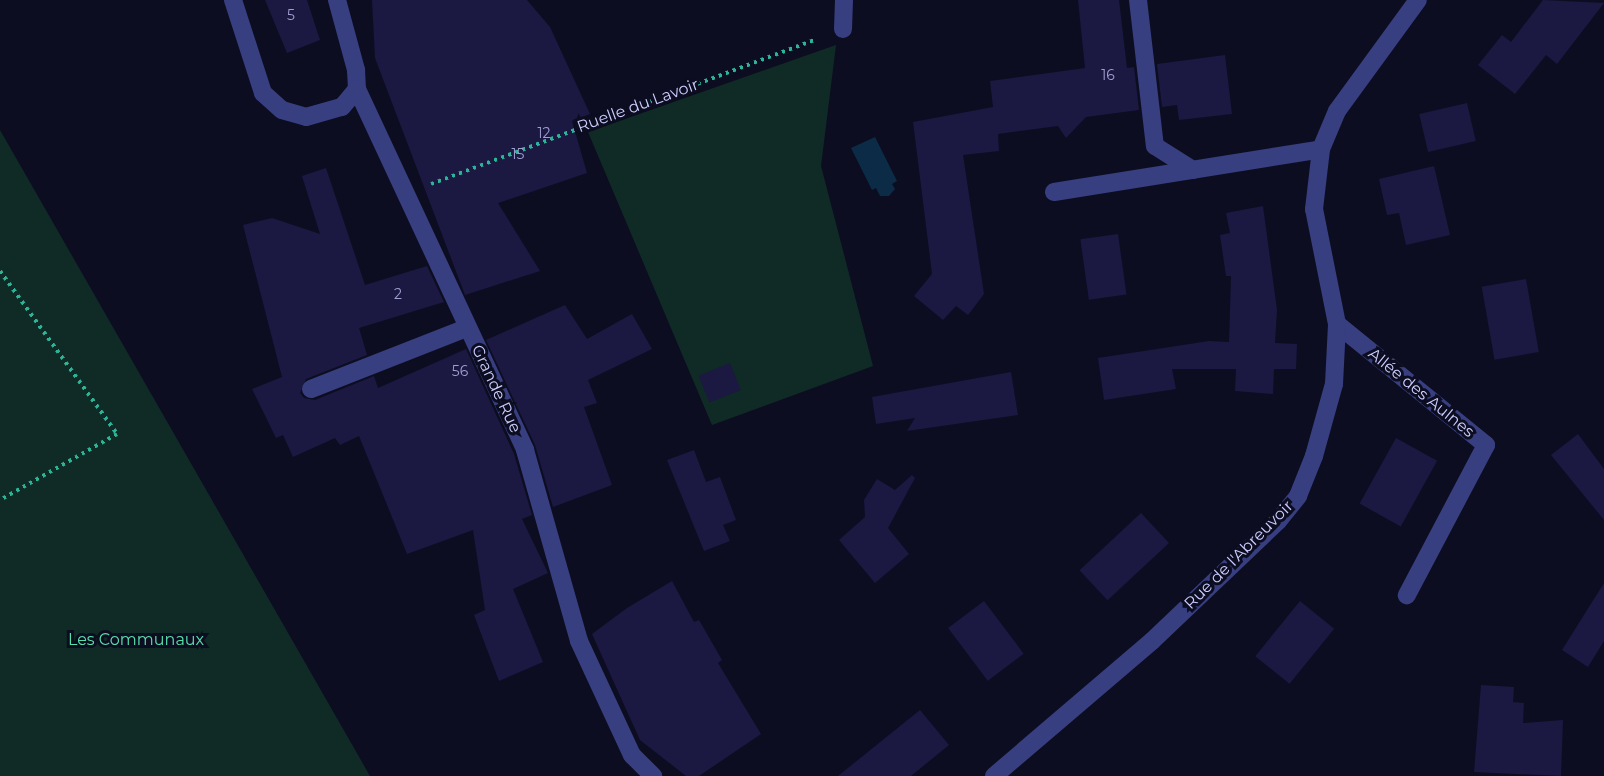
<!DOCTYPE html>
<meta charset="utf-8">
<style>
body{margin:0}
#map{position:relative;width:1604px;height:776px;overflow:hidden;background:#0d0d21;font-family:Montserrat,sans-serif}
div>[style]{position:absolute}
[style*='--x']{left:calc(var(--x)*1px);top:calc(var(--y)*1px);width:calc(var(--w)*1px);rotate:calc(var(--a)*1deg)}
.green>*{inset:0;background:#102b26}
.water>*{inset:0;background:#0b2b47}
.building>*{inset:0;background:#1b1842;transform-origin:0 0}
.path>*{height:4px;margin-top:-2px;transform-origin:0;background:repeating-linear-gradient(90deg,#2bb498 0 3px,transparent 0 7.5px)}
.minor>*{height:18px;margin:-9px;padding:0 9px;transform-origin:9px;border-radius:9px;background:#373f81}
span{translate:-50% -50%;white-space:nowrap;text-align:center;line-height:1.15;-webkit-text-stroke:6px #0d0d21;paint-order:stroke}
.number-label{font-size:14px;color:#a0a0d0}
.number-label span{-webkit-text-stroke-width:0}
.street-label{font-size:16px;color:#cdceff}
.park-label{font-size:16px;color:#57e1aa}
</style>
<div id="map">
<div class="green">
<i style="clip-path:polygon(836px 45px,821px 166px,873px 366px,712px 425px,588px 132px)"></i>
<i style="clip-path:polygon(0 130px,370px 776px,0 776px)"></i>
</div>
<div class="water">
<i style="clip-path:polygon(875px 137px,897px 181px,892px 184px,895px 189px,889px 196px,880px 196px,876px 188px,872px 190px,851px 148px)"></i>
</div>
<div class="building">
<i style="clip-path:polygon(265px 0,307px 0,320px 40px,287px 53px)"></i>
<i style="clip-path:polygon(372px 0,527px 0,550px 27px,590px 114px,572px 121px,587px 173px,498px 203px,540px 271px,465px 295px,375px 58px)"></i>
<i style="clip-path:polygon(1078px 0,1119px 0,1127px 68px,1134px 67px,1139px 110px,1086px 117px,1066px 138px,1058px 126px,998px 134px,999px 151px,963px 155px,984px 294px,968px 315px,956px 306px,943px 320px,914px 296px,932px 274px,913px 122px,993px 107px,990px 81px,1085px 68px)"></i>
<i style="clip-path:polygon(1543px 0,1604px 3px,1557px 64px,1546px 55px,1515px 94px,1478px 65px,1502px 35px,1511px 42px)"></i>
<i style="clip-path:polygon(1225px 55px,1232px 114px,1179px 120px,1177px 105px,1162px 107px,1157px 64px)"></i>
<i style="left:1467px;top:103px;width:39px;height:49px;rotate:77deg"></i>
<i style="clip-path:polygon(1434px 166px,1450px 235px,1406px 245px,1399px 213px,1387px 215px,1379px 179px)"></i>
<i style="clip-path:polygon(326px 168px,365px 285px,427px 266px,444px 302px,359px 328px,367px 355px,306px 379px,300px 393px,304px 398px,315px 400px,374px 376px,378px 388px,466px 349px,514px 454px,532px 515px,522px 519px,548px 573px,513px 589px,543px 662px,499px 681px,474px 615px,485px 610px,473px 530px,407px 554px,359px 436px,340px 445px,335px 438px,293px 457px,283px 435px,276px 438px,252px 389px,282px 377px,243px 225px,272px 218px,320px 234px,302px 176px)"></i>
<i style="clip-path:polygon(1263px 206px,1277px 310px,1275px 343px,1297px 344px,1296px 369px,1274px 369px,1273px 394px,1235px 391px,1236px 369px,1172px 369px,1176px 389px,1104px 400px,1098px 358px,1209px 341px,1229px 342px,1231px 276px,1226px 276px,1220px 235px,1230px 233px,1226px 213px)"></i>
<i style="left:1118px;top:234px;width:61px;height:38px;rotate:82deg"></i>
<i style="left:1526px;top:279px;width:74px;height:45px;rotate:80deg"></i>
<i style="clip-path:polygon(565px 305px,587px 339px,632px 314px,652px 349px,588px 380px,597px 403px,584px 407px,612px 485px,553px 507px,535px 445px,486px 340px)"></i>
<i style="left:730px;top:363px;width:29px;height:34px;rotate:68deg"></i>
<i style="clip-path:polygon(1011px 372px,1018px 415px,907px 431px,915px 418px,876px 424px,872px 397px)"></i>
<i style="clip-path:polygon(1578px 434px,1604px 469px,1604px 520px,1551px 455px)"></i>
<i style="left:1396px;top:438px;width:47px;height:75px;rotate:29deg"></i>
<i style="clip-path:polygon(694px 450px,706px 482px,720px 477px,736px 520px,723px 525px,730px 541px,704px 551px,667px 460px)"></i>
<i style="clip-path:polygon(912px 475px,915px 478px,888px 528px,909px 554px,875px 583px,839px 540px,865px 517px,864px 500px,877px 479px,895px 490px)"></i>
<i style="left:1141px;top:513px;width:41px;height:84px;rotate:47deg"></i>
<i style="clip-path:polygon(672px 581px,694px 622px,699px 620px,722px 660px,718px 663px,761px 734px,699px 776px,686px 776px,640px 740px,592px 634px,627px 608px)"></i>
<i style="clip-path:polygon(1604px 583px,1604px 641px,1588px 667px,1562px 650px)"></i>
<i style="left:984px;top:601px;width:66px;height:45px;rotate:53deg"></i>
<i style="left:1300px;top:601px;width:44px;height:71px;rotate:39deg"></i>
<i style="clip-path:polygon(1481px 685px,1514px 687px,1513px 702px,1524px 703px,1523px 723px,1563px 720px,1561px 776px,1474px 772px)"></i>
<i style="clip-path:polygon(920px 710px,949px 745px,911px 776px,838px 776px)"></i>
</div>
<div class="path">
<i style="--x:431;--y:184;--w:412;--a:-20.6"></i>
<i style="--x:0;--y:271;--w:201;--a:54.3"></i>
<i style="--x:117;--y:434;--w:134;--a:150.6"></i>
</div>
<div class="minor">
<i style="--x:233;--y:0;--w:98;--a:72.1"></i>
<i style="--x:263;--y:93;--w:25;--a:42"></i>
<i style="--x:282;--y:110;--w:25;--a:16"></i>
<i style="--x:306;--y:117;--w:37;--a:-16"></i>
<i style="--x:342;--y:107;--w:23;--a:-50"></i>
<i style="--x:337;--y:0;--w:73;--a:74.8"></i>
<i style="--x:356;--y:70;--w:19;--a:87"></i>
<i style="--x:357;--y:89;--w:398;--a:65"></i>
<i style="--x:525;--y:450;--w:198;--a:74.2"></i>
<i style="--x:579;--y:641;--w:126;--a:65.1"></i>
<i style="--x:632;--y:755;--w:30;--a:45"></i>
<i style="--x:1138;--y:0;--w:147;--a:83.4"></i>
<i style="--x:1155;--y:146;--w:45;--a:32.3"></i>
<i style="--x:843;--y:29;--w:29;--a:-88"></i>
<i style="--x:1054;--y:192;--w:270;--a:-9.1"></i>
<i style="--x:1337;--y:324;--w:192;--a:39.1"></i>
<i style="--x:1486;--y:445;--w:170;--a:117.8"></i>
<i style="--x:311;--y:389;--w:168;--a:-21.4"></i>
<i style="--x:994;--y:776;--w:208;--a:-40.5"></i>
<i style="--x:1152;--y:641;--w:174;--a:-43.6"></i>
<i style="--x:1278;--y:521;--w:32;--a:-51"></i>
<i style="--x:1298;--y:496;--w:43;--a:-68.2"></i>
<i style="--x:1314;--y:456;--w:75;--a:-74.5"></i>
<i style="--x:1334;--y:384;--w:60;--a:-87.1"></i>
<i style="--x:1337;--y:324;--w:117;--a:-101.3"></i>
<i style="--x:1314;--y:209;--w:60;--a:-83.3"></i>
<i style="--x:1321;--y:149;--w:41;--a:-67.2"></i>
<i style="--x:1337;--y:111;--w:137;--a:-53.9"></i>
</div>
<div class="number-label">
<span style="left:291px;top:15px">5</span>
<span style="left:1108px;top:75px">16</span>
<span style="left:544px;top:133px">12</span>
<span style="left:518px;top:154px">15</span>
<span style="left:398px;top:294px">2</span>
<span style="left:460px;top:371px">56</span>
</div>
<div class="street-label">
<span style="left:638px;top:106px;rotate:-20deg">Ruelle du Lavoir</span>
<span style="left:496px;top:389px;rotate:65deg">Grande Rue</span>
<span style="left:1421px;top:393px;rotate:39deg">Allée des Aulnes</span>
<span style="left:1239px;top:555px;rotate:-45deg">Rue de l'Abreuvoir</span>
</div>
<div class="park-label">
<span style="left:136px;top:640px">Les Communaux</span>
</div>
</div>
